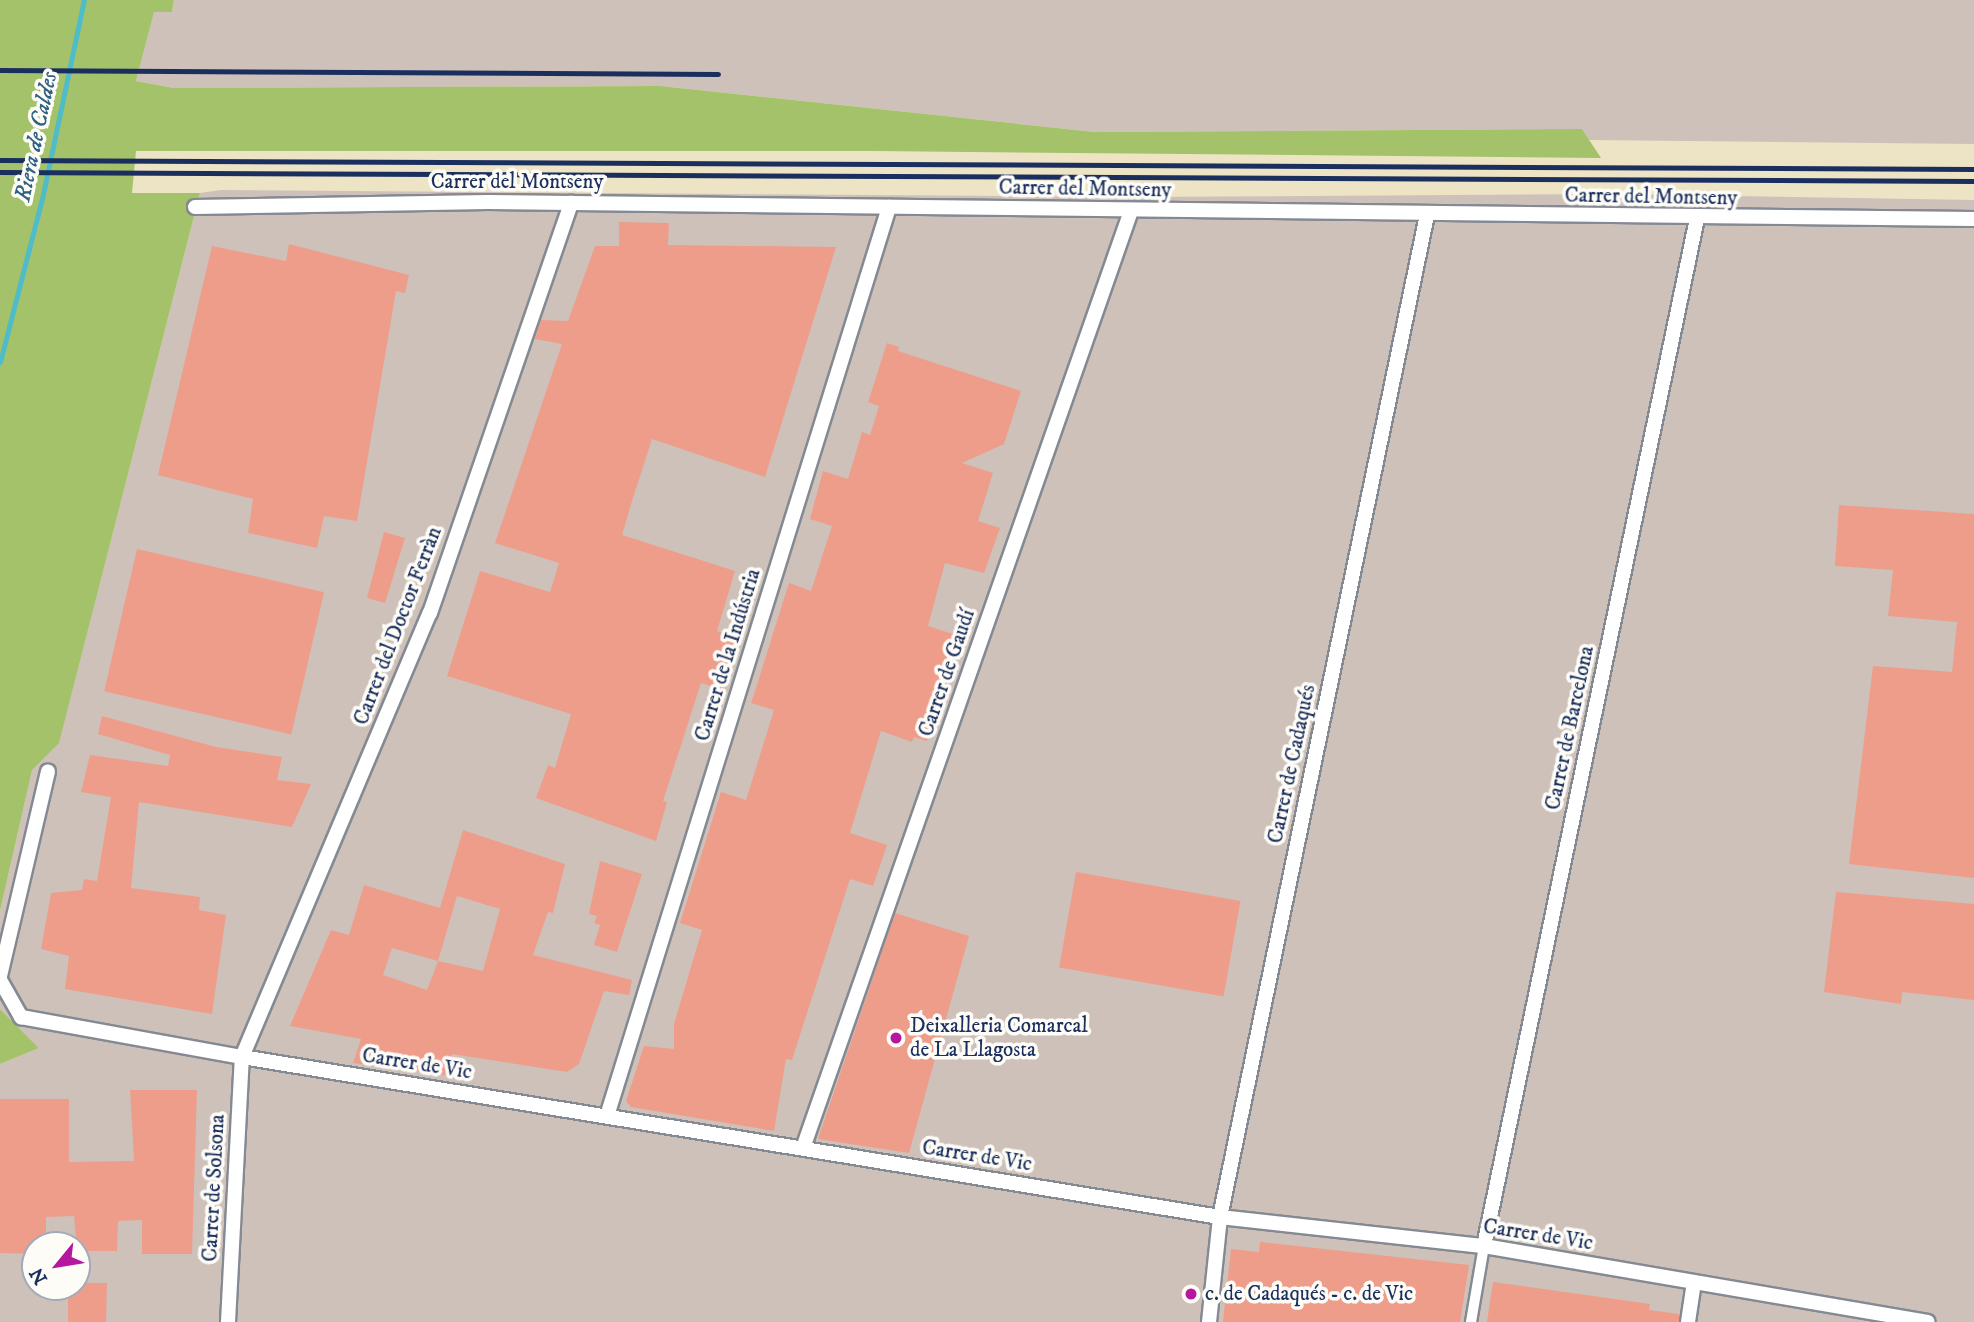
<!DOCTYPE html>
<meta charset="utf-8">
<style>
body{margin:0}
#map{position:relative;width:1974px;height:1322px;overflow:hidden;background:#ede4c6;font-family:"IM FELL DW Pica",serif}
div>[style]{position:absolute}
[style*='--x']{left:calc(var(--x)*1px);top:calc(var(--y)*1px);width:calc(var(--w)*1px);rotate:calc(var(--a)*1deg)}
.industrial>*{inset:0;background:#cec1ba}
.green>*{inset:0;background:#a4c269}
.stream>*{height:5px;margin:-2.5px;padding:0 2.5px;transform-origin:2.5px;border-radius:2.5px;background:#4fbcc9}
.building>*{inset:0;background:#ee9d8b;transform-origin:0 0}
.roads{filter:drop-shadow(2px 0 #848a92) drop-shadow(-2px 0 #848a92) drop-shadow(0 2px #848a92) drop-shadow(0 -2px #848a92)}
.pedestrian>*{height:10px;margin:-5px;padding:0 5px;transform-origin:5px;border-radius:5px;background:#fff}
.minor>*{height:14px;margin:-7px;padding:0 7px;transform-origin:7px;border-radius:7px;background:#fff}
.rail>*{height:5px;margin:-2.5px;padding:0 2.5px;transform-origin:2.5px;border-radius:2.5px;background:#1b2f5e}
.dots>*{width:19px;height:19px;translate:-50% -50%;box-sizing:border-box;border:4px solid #fdfcf7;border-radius:50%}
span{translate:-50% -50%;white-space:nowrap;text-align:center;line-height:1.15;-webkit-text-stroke:7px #fdfcf7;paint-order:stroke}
.street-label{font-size:21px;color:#1b2f5e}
.poi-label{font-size:21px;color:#1b2f5e}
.left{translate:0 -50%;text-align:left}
.water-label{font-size:23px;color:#2d6083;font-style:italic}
.north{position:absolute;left:21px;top:1231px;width:70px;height:70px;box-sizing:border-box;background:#fdfcf7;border:2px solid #a3aaba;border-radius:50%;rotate:240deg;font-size:19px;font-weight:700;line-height:28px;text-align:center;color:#1b2f5e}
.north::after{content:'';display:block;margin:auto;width:24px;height:32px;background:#b5179e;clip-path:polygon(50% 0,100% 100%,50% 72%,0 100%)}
</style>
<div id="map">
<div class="industrial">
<i style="clip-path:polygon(174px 0,1974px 0,1974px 144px,1589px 140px,1582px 129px,1095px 132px,660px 86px,174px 88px,136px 81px,154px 11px,172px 12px)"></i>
<i style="clip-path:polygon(evenodd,221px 190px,1135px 197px,1608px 194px,1974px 200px,1974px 1322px,0 1322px,0 1064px,39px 1048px,0 1009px,0 911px,32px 769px,59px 742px,200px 193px,221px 190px,35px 1245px,77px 1245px,77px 1287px,35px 1287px,35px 1245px)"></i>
</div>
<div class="green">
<i style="clip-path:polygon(0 0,174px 0,172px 12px,154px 12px,136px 81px,174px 88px,660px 86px,1095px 132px,1582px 129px,1601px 158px,873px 151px,136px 151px,132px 193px,200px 193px,59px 743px,32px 770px,0 911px)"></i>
<i style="clip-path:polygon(0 1009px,39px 1048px,0 1064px)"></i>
</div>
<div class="stream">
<i style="--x:0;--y:362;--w:173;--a:-75.6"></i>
<i style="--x:43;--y:194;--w:198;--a:-78.1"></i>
</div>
<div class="building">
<i style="clip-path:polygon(619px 222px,669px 223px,668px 245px,836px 247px,765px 477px,652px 439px,632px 501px,622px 535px,735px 571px,717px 631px,738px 638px,734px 653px,722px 690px,701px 683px,663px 801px,667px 802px,656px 841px,536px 798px,548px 765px,555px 768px,571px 714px,447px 676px,480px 571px,550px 592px,559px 563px,495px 543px,562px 344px,535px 339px,541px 320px,568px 321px,595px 246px,619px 246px)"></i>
<i style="clip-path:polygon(289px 244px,409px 275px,405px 293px,396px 291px,357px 521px,324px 516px,317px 548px,248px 533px,253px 499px,158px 475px,212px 246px,286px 261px)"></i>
<i style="clip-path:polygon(887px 343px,899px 347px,898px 351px,1021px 391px,1004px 444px,962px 463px,993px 473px,978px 521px,1000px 528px,984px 573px,945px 563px,928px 626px,962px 637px,927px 741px,914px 737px,912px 742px,881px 731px,850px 833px,887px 845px,873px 886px,850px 879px,792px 1060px,786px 1059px,774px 1131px,631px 1107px,626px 1101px,644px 1046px,674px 1049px,674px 1024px,702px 930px,680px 923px,721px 792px,746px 800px,774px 710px,751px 703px,755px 691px,789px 583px,811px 591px,832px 526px,810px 519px,823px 471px,848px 479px,862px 432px,870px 435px,879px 406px,868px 402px)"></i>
<i style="clip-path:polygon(1839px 505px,1974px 514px,1974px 878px,1849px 864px,1873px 666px,1952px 672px,1957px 622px,1888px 616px,1893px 570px,1835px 566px)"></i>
<i style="clip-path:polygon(384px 532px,405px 538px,385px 603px,367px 598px)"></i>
<i style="left:137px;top:549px;width:192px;height:146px;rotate:13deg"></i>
<i style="clip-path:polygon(102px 716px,216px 747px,282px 757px,277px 780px,311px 784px,292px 827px,139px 802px,131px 888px,200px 897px,199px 910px,226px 915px,212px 1014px,65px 989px,69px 956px,41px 949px,51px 893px,82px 890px,84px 879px,97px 881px,111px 797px,81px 792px,90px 755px,168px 766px,170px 755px,98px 734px)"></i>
<i style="clip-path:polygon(evenodd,463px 830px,565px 864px,553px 913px,548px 912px,533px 955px,632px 980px,629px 995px,604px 991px,579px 1064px,567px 1072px,452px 1054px,445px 1075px,353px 1063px,361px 1039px,290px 1026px,331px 930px,349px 935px,364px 885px,440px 908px,463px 830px,457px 896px,500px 909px,483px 971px,438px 961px,457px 896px,463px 830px,392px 948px,438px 961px,427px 990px,383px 975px,392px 948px)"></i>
<i style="clip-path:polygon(600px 861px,642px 874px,617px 952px,594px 945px,600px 925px,594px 923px,597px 916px,589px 914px)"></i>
<i style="left:1076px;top:872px;width:167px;height:97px;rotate:10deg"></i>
<i style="clip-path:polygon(1836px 892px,1974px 904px,1974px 1000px,1902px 992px,1901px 1004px,1824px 992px)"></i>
<i style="clip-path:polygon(895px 913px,969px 936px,909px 1153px,818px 1139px)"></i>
<i style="clip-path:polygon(130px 1090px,197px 1090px,192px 1254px,142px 1254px,142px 1220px,118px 1221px,117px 1251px,77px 1251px,74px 1216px,46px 1217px,46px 1245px,35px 1245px,35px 1254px,0 1253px,0 1099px,69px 1099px,69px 1162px,134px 1161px)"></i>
<i style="clip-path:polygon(1260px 1242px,1469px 1265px,1460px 1322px,1223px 1322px,1231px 1249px,1259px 1252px)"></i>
<i style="clip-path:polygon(1493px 1282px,1650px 1304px,1649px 1310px,1679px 1314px,1679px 1322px,1487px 1322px)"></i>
<i style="clip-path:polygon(77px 1283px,107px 1283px,106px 1322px,68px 1322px,68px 1287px)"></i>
</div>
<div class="roads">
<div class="pedestrian">
<i style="--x:1471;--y:1322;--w:77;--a:-80.3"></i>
</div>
<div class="minor">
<i style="--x:195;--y:207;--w:293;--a:-1"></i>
<i style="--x:488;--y:202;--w:1486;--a:0.66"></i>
<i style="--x:0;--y:976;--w:210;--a:-76.8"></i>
<i style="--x:0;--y:980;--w:43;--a:60.4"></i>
<i style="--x:21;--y:1017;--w:225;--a:10.3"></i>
<i style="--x:242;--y:1057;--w:991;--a:9.29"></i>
<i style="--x:1220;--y:1217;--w:266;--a:6.3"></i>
<i style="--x:1484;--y:1246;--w:450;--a:9.7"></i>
<i style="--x:607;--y:1116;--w:952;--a:-72.76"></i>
<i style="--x:803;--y:1148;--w:993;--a:-70.71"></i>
<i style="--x:1484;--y:1246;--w:1050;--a:-78.29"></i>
<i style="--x:228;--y:1322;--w:265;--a:-87"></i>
<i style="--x:242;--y:1057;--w:482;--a:-67.1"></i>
<i style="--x:430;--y:613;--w:434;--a:-71"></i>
<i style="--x:1209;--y:1322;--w:106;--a:-84"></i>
<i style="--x:1220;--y:1217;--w:1023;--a:-78.33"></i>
<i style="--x:1688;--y:1322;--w:40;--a:-81.5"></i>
</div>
</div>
<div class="rail">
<i style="--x:0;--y:70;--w:718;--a:0.32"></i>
<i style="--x:0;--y:160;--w:1974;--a:0.26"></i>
<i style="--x:0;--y:172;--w:1974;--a:0.26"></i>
</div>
<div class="dots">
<i style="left:896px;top:1038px;background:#b5179e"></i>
<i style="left:1191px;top:1294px;background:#b5179e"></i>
</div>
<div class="street-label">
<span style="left:517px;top:182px">Carrer del Montseny</span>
<span style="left:1085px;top:189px;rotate:1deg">Carrer del Montseny</span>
<span style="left:1651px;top:197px;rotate:1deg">Carrer del Montseny</span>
<span style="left:398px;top:626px;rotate:-69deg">Carrer del Doctor Ferràn</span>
<span style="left:728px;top:655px;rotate:-73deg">Carrer de la Indústria</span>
<span style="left:947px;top:673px;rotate:-71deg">Carrer de Gaudí</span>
<span style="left:1570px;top:728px;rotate:-78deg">Carrer de Barcelona</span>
<span style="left:1292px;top:764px;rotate:-78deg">Carrer de Cadaqués</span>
<span style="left:417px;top:1064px;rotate:9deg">Carrer de Vic</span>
<span style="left:977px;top:1156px;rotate:9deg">Carrer de Vic</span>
<span style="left:214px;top:1188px;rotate:-87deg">Carrer de Solsona</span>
<span style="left:1538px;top:1235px;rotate:9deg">Carrer de Vic</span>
</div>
<div class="poi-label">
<span class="left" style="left:910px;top:1038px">Deixalleria Comarcal<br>de La Llagosta</span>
<span class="left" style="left:1205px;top:1294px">c. de Cadaqués - c. de Vic</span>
</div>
<div class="water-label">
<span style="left:37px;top:137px;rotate:-78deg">Riera de Caldes</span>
</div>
<div class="north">N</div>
</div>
